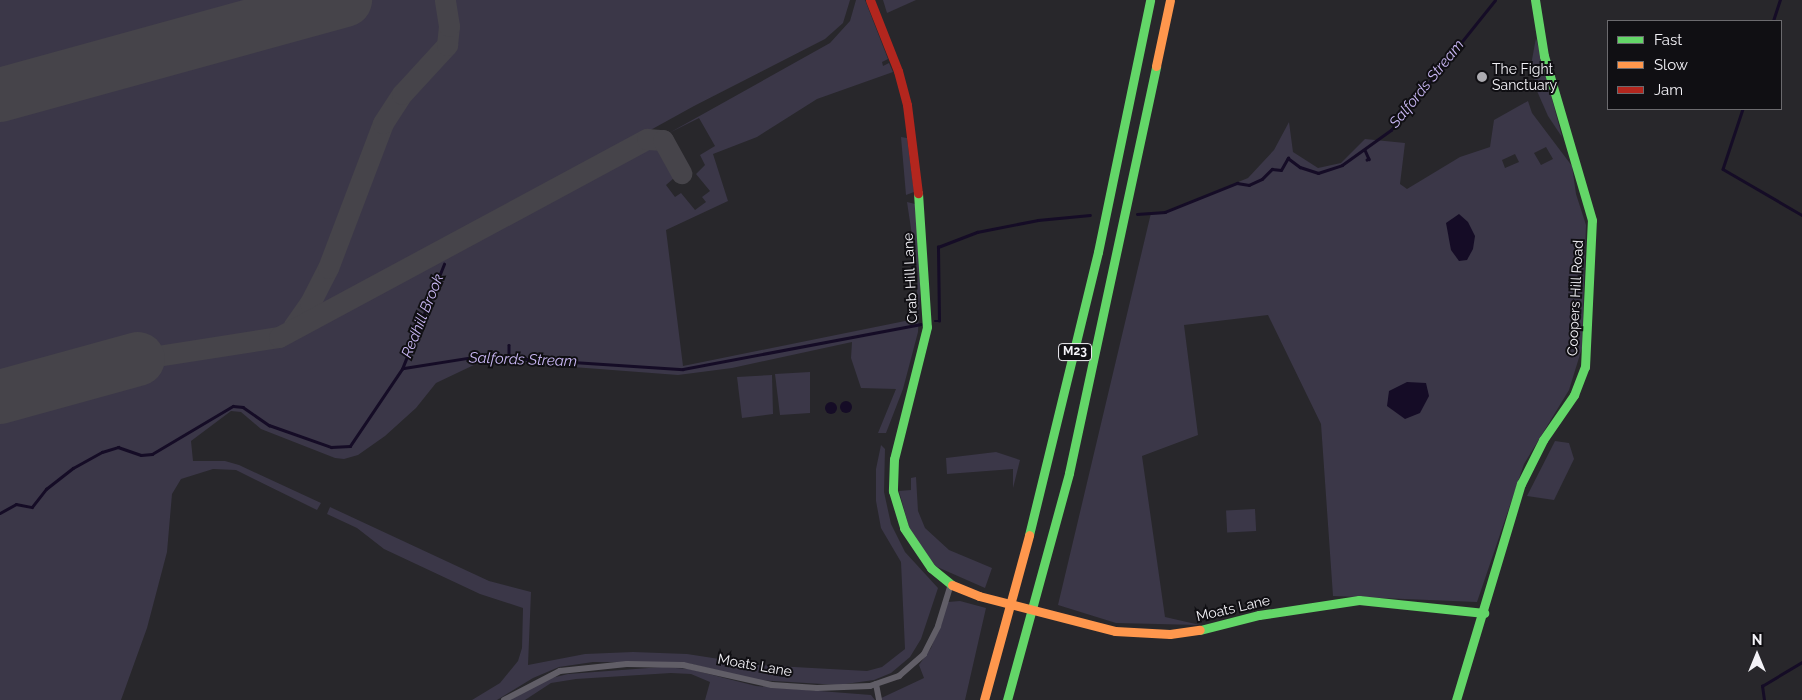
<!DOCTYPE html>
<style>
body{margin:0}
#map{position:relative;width:1802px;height:700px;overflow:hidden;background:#28272b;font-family:Raleway,sans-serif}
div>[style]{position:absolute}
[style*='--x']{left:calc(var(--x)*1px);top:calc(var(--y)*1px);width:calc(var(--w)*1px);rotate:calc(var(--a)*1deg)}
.green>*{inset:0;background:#3b3748;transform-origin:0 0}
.water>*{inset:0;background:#150c26}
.round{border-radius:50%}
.stream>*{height:2.5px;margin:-1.25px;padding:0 1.25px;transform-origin:1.25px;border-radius:1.25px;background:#150c26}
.taxiway>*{height:21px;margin:-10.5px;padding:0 10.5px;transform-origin:10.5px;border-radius:10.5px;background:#46444a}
.runway>*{height:54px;margin:-27px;padding:0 27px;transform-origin:27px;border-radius:27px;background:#46444a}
.street>*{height:6px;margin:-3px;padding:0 3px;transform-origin:3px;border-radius:3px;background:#615e67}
.fast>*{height:9px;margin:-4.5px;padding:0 4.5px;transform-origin:4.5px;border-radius:4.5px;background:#63d668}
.slow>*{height:9px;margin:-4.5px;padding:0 4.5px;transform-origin:4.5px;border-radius:4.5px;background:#ff974d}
.jam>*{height:9px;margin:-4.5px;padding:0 4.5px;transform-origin:4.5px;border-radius:4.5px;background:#b3261e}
.dots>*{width:14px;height:14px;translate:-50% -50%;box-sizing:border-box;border:2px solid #100f13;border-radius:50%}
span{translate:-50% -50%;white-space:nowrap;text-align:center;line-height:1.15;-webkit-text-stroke:4px #100f13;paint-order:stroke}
.shield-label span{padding:1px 4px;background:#100f13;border:1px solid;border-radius:4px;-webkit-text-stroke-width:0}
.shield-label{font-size:12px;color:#f3f2f7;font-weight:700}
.poi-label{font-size:14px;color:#f3f2f7}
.left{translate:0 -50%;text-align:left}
.street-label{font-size:14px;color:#f3f2f7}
.water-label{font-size:15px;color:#cab8f5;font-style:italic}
.legend{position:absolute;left:1607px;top:20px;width:175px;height:90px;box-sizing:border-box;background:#100f13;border:1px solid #6b6a6e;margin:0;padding:6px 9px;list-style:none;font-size:15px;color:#f3f2f7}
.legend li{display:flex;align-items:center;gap:10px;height:25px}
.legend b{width:25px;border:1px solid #6b6a6e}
.north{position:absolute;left:1732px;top:630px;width:50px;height:50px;-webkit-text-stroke:4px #100f13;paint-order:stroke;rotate:0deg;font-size:14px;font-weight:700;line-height:20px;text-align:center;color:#f3f2f7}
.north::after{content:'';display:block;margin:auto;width:18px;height:22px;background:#f3f2f7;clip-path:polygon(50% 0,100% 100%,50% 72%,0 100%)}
</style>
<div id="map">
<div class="green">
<i style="clip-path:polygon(0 0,440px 0,443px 40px,392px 97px,362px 155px,321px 271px,300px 310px,283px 330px,186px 347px,144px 350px,0 388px)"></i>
<i style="clip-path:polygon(452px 0,850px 0,843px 23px,825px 39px,694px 106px,330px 307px,320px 308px,319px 299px,335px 265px,386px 129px,407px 96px,446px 56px,453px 44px)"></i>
<i style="clip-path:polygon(856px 0,865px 0,888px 59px,882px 62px,883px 66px,889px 63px,893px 72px,817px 99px,757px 137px,713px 154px,728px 201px,666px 230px,683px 366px,915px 319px,918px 275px,907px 202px,915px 204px,922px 252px,918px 332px,903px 389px,886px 433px,878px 433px,896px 389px,861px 388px,851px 358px,852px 342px,732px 368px,678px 375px,520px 363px,476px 364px,436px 383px,416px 408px,385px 436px,358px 455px,344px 459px,335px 458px,261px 429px,241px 412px,231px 411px,191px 441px,193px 461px,225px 461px,239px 465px,321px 503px,317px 510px,236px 470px,213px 469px,181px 479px,172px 494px,167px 552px,147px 628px,121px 700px,0 700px,0 406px,168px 359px,285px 342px,651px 143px,654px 143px,674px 178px,666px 185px,675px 197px,681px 193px,695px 210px,706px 202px,702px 197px,710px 191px,696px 174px,705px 165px,700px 155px,715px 146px,699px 118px,669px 133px,830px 43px,850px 21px)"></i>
<i style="clip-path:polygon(883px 0,916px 0,887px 13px)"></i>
<i style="clip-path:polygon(1536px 38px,1562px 137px,1548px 116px,1537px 91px,1531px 65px)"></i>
<i style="clip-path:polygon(evenodd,1528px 101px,1532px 113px,1572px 166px,1576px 194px,1586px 225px,1582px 348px,1569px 390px,1524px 464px,1477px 602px,1333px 596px,1321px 424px,1268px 315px,1184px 325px,1198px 435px,1142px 456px,1165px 617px,1200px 625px,1116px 623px,1058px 605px,1151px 213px,1165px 212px,1248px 178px,1274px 150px,1289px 122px,1293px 152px,1318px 168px,1341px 163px,1365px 139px,1405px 143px,1400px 184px,1407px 189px,1460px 157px,1490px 147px,1494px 120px,1528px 101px,1546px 147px,1553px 159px,1541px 165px,1534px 153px,1546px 147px,1528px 101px,1515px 154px,1519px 162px,1505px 168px,1502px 160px,1515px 154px)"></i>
<i style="clip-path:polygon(901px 137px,907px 138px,914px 192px,906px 195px)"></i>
<i style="clip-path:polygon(810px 372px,810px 413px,780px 415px,775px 374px)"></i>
<i style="clip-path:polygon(772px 375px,773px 414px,742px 418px,737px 377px)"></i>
<i style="clip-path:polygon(1555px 441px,1569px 443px,1574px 459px,1554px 500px,1527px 496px)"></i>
<i style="clip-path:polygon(881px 445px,885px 449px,884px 492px,891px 524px,905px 552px,938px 588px,921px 639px,910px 657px,891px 673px,874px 680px,838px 685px,759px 680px,687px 663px,593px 662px,559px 667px,533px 678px,497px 700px,472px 700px,500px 683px,518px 661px,522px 648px,523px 608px,480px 594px,384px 549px,357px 528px,327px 514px,330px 507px,489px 581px,531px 592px,528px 665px,585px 654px,633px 652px,687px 654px,758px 665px,867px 671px,882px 667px,905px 649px,901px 562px,881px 528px,876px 501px,876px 469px)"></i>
<i style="clip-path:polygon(996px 452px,1020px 460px,1013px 488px,1013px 469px,947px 474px,946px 458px)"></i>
<i style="clip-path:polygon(916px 477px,918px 511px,925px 528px,949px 550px,992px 568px,985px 588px,935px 566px,910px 531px,899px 491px,911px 490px,911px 478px)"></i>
<i style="left:1255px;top:509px;width:22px;height:29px;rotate:87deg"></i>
<i style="clip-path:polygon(960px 601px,986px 608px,965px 700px,877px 700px,924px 678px,919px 665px,931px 648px,948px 602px)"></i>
<i style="clip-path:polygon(662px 667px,689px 669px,756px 686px,871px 695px,875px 700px,705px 700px,710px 682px,691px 674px,671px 673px,576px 679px,551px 683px,525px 700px,510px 700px,543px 680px,568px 674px)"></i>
</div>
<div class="water">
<i style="clip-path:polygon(1459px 214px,1468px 222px,1475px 236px,1473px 249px,1467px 260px,1459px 261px,1451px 250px,1446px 223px)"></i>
<i style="clip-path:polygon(1407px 382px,1426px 383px,1429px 396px,1420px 413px,1405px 419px,1387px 406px,1389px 391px)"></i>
<i class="round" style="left:840px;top:401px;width:12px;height:12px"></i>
<i class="round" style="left:825px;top:402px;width:12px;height:12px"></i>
</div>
<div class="stream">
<i style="--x:1773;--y:21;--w:22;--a:-72"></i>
<i style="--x:1743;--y:109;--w:63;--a:108.4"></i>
<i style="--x:1723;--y:169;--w:91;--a:30.2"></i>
<i style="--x:1365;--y:150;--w:10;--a:66"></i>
<i style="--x:1369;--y:159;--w:2;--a:153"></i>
<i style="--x:1137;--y:214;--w:28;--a:-4"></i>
<i style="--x:1165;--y:212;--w:78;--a:-21.9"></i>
<i style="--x:1237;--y:183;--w:12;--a:9"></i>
<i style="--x:1249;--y:185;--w:14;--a:-25"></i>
<i style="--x:1262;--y:179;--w:14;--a:-45"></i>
<i style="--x:1272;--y:169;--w:9;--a:6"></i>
<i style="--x:1281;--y:170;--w:14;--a:-60"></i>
<i style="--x:1288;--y:158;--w:15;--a:37"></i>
<i style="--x:1300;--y:167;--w:19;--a:18"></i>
<i style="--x:1318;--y:173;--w:25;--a:-18"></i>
<i style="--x:1342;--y:165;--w:60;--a:-35.5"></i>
<i style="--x:1391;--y:130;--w:166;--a:-51.3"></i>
<i style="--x:935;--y:321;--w:4;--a:0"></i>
<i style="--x:939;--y:321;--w:74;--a:-90.8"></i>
<i style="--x:938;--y:247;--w:42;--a:-21"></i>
<i style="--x:977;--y:232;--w:62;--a:-11.1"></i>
<i style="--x:1038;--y:220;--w:52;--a:-5.5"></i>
<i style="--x:509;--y:345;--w:11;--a:90"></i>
<i style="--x:404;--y:368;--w:77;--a:-9"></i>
<i style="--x:480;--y:356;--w:203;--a:3.7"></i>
<i style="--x:683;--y:369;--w:242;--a:-10.7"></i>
<i style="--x:0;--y:513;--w:18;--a:-29"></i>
<i style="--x:16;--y:504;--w:16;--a:11"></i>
<i style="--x:32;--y:507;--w:23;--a:-52"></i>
<i style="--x:46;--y:489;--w:34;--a:-38"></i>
<i style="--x:73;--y:468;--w:33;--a:-29"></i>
<i style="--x:102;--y:452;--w:17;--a:-17"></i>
<i style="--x:118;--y:447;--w:24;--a:19"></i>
<i style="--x:141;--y:455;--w:11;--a:-5"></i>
<i style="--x:152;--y:454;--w:94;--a:-30.7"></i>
<i style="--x:233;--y:406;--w:10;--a:6"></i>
<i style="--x:243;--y:407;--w:32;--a:35"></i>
<i style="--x:269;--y:425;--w:66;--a:19.5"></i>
<i style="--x:331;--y:447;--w:19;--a:-3"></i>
<i style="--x:350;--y:446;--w:93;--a:-56"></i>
<i style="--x:402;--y:369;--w:113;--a:-68.2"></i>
<i style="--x:1764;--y:700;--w:14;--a:-98"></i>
<i style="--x:1762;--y:686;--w:47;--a:-31"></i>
</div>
<div class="taxiway">
<i style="--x:293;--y:327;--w:29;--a:-55"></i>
<i style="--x:310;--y:303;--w:39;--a:-63"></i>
<i style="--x:328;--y:268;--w:155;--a:-69.2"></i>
<i style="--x:383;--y:123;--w:35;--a:-57"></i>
<i style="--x:402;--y:94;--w:67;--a:-47.4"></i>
<i style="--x:447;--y:45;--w:19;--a:-84"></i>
<i style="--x:449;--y:26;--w:26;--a:-99"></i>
<i style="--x:138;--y:359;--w:143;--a:-8.9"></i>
<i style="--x:279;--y:337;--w:418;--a:-28.3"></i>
<i style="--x:647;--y:139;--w:16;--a:4"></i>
<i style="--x:663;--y:140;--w:38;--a:61"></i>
</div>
<div class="runway">
<i style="--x:0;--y:95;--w:358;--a:-15.4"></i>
<i style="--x:0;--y:397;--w:143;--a:-15.4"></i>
</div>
<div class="street">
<i style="--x:876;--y:684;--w:16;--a:79"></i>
<i style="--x:504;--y:700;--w:63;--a:-27.4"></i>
<i style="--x:560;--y:671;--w:67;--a:-6"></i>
<i style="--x:627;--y:664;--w:56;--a:1"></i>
<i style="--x:683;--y:665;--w:91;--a:12.7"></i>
<i style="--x:772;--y:685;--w:45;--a:3.8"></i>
<i style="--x:817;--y:688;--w:53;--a:-2.2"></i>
<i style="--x:870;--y:686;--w:31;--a:-19"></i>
<i style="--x:899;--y:676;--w:33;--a:-41"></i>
<i style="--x:924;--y:654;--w:31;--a:-63"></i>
<i style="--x:938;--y:626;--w:44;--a:-72.8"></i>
</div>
<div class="fast">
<i style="--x:918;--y:193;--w:134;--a:86.2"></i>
<i style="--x:927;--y:327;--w:136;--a:104"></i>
<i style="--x:894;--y:459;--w:32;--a:92"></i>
<i style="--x:893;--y:491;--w:39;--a:73"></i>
<i style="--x:904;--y:528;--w:48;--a:56"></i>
<i style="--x:931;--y:568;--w:27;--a:39"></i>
<i style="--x:1029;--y:535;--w:291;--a:-76.3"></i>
<i style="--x:1098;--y:252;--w:257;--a:-78.3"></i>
<i style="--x:1200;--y:630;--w:61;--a:-14.3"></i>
<i style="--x:1259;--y:615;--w:101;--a:-8.5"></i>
<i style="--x:1359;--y:600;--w:126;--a:5.9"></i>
<i style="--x:1007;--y:700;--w:235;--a:-74.7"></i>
<i style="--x:1069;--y:473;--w:416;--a:-77.9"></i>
<i style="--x:1456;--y:700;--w:226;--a:-73.3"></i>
<i style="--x:1521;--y:484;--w:49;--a:-63.4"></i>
<i style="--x:1543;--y:440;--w:55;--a:-55.4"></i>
<i style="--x:1574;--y:395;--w:30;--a:-69"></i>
<i style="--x:1585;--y:367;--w:147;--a:-87.3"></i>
<i style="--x:1592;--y:220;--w:171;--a:-106.3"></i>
<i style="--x:1544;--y:56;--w:57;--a:-99.1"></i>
</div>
<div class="slow">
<i style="--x:1156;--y:66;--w:67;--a:-78"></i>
<i style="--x:952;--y:585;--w:29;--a:22"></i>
<i style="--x:979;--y:596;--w:140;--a:14.4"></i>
<i style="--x:1115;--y:631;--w:55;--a:3.1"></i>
<i style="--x:1170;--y:634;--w:30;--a:-8"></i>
<i style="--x:984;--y:700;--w:171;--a:-74.7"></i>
</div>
<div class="jam">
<i style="--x:870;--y:0;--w:76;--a:68.5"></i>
<i style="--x:898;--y:71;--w:35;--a:75"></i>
<i style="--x:907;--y:105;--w:89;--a:82.9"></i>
</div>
<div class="dots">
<i style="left:1482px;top:77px;background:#acabb0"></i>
</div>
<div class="shield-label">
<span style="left:1075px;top:352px">M23</span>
</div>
<div class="poi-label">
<span class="left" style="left:1492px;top:77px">The Fight<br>Sanctuary</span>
</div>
<div class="street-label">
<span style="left:910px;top:278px;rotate:-93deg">Crab Hill Lane</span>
<span style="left:1575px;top:298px;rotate:-87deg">Coopers Hill Road</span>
<span style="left:1233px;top:608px;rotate:-13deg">Moats Lane</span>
<span style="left:755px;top:665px;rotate:10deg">Moats Lane</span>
</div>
<div class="water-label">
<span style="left:1427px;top:84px;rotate:-51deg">Salfords Stream</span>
<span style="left:423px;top:316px;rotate:-68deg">Redhill Brook</span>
<span style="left:523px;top:360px;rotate:2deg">Salfords Stream</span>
</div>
<ul class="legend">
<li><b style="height:6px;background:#63d668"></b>Fast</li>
<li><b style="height:6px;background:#ff974d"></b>Slow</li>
<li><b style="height:6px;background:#b3261e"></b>Jam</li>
</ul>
<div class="north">N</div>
</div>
